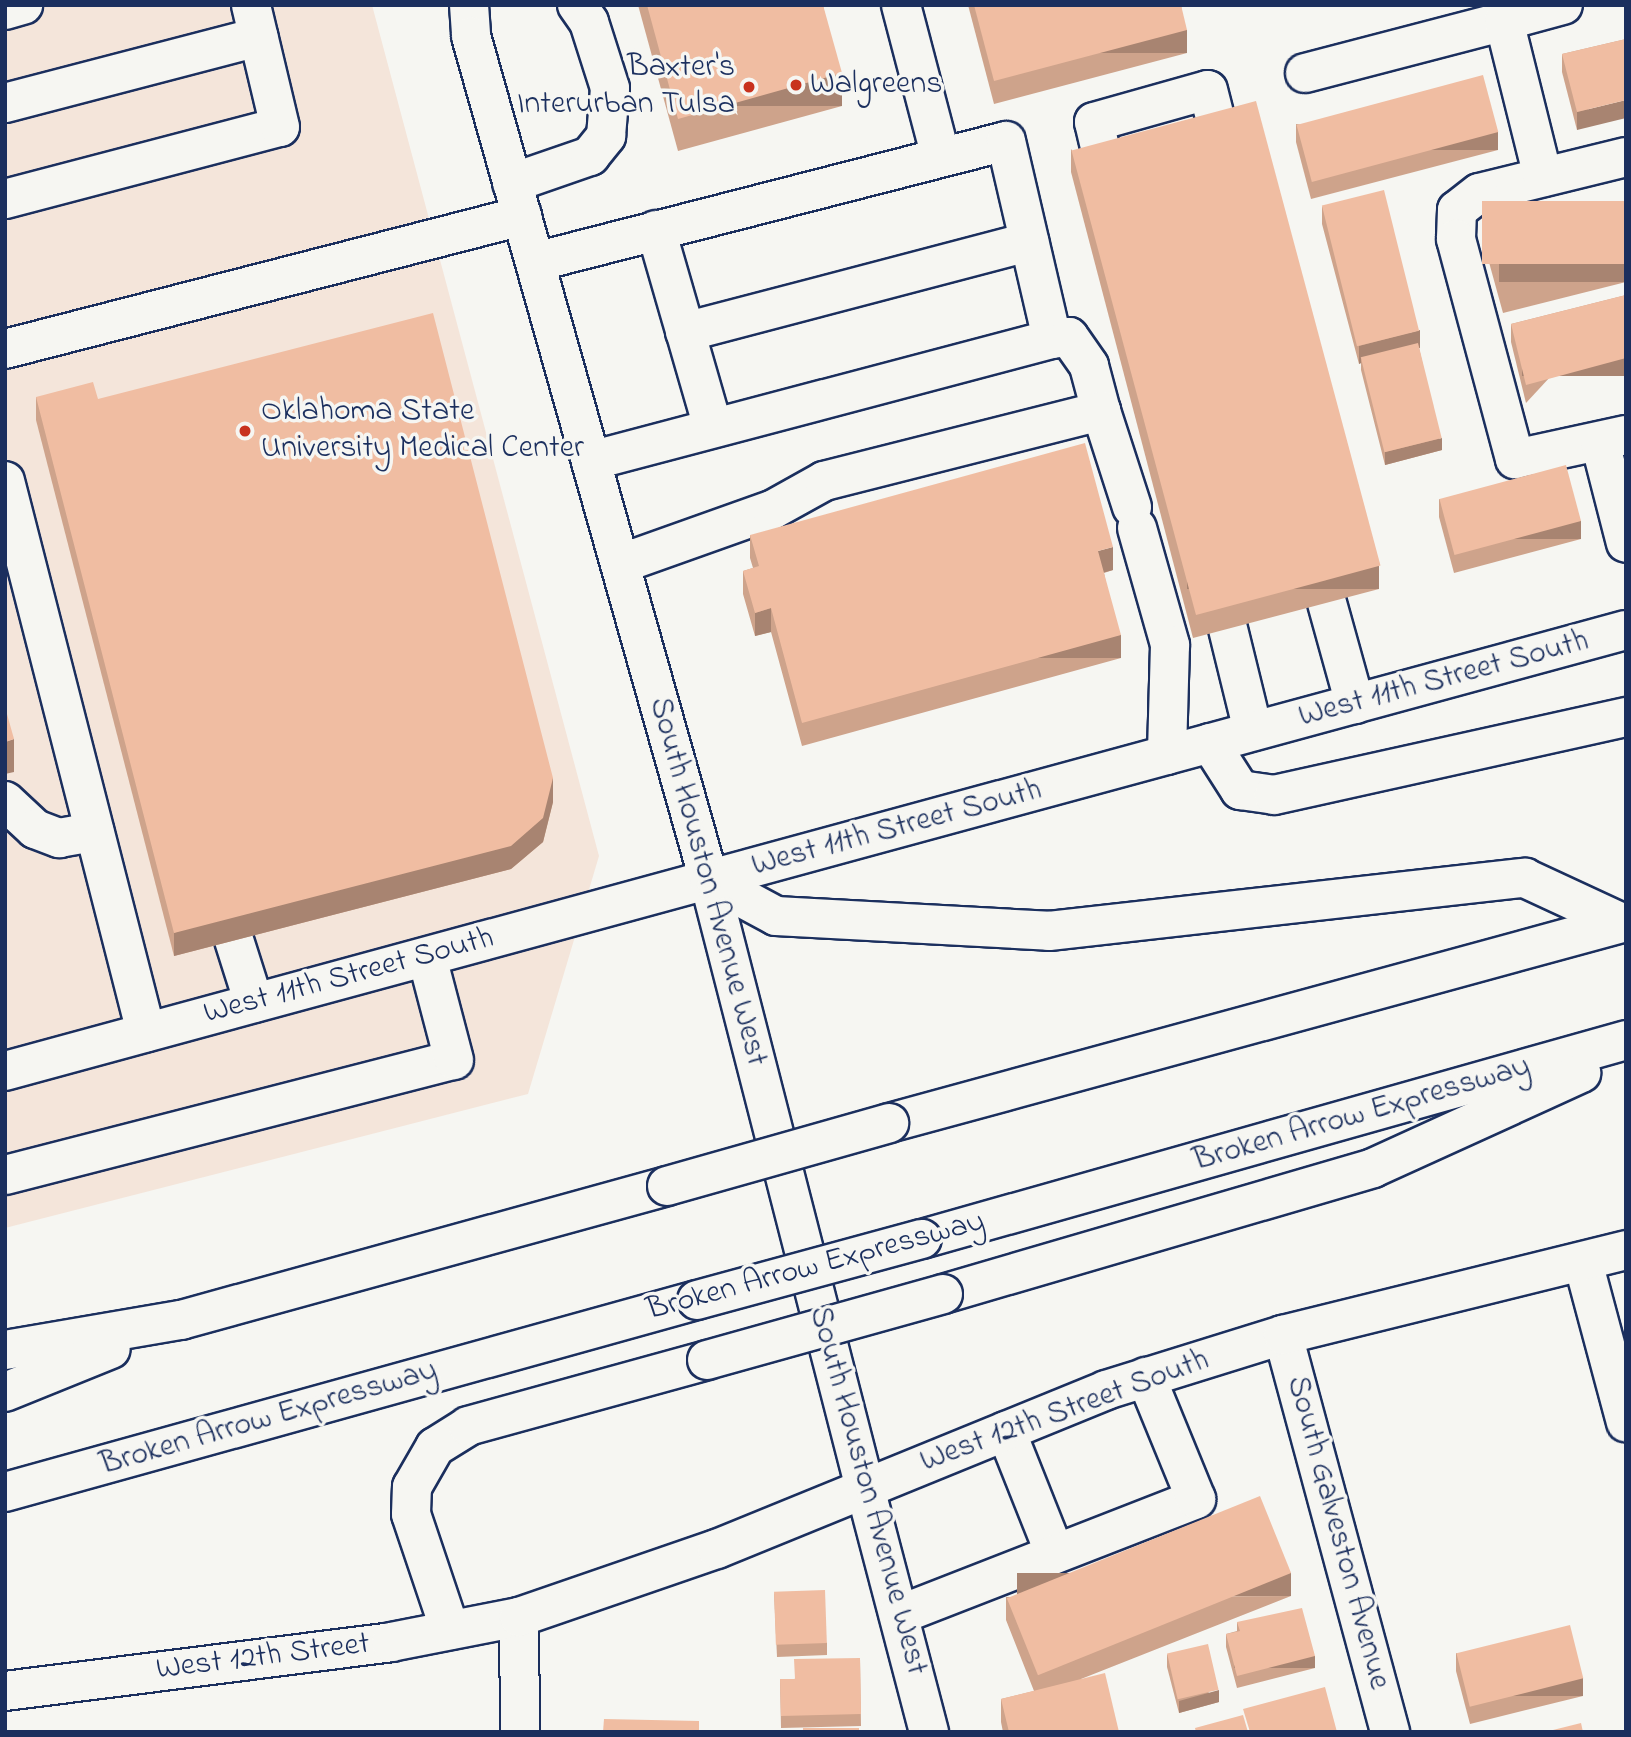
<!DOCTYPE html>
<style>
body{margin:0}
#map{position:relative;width:1631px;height:1737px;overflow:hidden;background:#f6f6f2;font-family:"Indie Flower",sans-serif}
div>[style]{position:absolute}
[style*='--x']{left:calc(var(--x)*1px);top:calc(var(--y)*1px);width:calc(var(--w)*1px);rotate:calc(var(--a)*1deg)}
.built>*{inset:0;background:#f4e5da}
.roads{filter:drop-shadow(2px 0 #1b2f5e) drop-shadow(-2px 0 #1b2f5e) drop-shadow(0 2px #1b2f5e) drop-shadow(0 -2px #1b2f5e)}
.minor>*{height:38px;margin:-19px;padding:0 19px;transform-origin:19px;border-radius:19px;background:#f6f6f2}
.major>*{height:38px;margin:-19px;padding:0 19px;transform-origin:19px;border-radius:19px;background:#f6f6f2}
.highway>*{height:38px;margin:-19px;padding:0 19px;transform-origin:19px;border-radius:19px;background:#f6f6f2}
.bridges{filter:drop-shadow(2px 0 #1b2f5e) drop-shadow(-2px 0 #1b2f5e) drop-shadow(0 2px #1b2f5e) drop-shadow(0 -2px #1b2f5e)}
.highway-bridge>*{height:38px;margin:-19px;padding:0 19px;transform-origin:19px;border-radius:19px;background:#f6f6f2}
.wall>*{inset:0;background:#cea38b}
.shaded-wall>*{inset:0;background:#a88471;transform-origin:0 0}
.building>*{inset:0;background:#f0bda2;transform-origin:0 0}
.dots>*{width:19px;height:19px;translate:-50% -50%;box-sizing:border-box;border:4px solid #f6f6f2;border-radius:50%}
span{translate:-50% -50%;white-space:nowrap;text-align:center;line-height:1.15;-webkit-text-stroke:7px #f6f6f2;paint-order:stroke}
.poi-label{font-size:32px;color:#1b2f5e}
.right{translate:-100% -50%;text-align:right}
.left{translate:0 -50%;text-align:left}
.street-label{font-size:32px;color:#1b2f5e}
.frame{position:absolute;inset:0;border:7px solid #1b2f5e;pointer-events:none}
</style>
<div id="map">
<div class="built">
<i style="clip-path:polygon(5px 5px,372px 5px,599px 856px,528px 1094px,5px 1228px)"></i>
</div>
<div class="roads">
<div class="minor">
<i style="--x:901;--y:5;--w:157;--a:75.3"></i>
<i style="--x:5;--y:10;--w:19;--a:-16"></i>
<i style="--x:1305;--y:73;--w:206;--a:-14.6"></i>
<i style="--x:5;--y:103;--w:262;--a:-14.6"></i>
<i style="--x:1626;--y:157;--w:151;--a:166.2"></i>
<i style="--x:1479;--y:193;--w:28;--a:142"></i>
<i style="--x:1457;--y:210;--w:29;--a:92"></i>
<i style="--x:1456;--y:239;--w:228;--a:75"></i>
<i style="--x:1515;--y:459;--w:114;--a:-12.2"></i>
<i style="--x:1104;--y:164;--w:43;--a:-103.4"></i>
<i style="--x:1094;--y:122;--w:118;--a:-15.7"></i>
<i style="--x:1208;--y:90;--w:44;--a:75.7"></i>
<i style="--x:1543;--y:177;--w:161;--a:-104"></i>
<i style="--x:1504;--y:21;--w:61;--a:-15.2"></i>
<i style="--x:512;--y:183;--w:83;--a:-19.1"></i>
<i style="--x:590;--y:156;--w:26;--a:-51"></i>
<i style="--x:606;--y:136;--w:48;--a:-85.2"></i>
<i style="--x:610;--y:88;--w:69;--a:-107.7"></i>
<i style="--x:589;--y:22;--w:21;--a:-125"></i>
<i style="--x:5;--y:199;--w:284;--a:-14.7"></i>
<i style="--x:280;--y:127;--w:125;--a:-103.4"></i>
<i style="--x:656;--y:230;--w:205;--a:73.9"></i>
<i style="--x:535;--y:262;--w:486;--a:-14.4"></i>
<i style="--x:1006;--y:141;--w:203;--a:76.9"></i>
<i style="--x:1052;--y:339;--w:477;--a:165.2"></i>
<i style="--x:685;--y:332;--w:356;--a:-14.7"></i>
<i style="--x:1052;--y:339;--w:17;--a:-7"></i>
<i style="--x:1069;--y:337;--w:35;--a:55"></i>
<i style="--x:1089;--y:366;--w:47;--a:75.1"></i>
<i style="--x:5;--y:349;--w:534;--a:-14.43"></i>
<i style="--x:1600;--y:442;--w:104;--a:75.6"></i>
<i style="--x:5;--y:481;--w:569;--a:75.65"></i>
<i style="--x:1137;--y:528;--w:122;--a:74.2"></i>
<i style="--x:1170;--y:645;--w:110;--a:91.6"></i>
<i style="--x:620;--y:564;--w:161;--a:-19.6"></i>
<i style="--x:772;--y:510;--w:60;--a:-29.1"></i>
<i style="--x:824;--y:481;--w:286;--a:-14.2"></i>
<i style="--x:1101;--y:411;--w:101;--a:72.1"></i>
<i style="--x:1327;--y:603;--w:105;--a:74.5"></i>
<i style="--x:1228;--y:629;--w:105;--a:76.2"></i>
<i style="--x:1210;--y:743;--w:56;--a:57.4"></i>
<i style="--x:1240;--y:790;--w:34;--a:8"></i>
<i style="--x:1274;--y:795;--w:361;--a:-12.5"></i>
<i style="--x:5;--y:801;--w:41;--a:43"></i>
<i style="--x:35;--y:829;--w:26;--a:21"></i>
<i style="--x:59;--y:838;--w:36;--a:-10"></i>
<i style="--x:234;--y:940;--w:66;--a:72.4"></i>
<i style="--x:5;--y:1071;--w:1680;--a:-15.22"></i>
<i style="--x:5;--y:1175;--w:463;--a:-14.4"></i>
<i style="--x:454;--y:1060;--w:106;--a:-104.7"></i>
<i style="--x:1583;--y:1262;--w:166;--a:75"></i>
<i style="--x:1283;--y:1335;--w:411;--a:74.9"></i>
<i style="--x:1006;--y:1431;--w:132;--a:68.3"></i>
<i style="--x:865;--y:1488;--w:252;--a:75.3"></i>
<i style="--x:899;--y:1615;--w:319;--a:-21.3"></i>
<i style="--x:1196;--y:1499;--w:132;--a:-112.3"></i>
<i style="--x:519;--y:1617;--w:115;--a:89.5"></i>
</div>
<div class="major">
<i style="--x:469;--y:5;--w:31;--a:86"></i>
<i style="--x:471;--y:36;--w:877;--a:74.25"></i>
<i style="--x:709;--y:880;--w:628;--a:75.61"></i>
<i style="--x:5;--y:1691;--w:389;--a:-7.2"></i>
<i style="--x:391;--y:1642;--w:130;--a:-11.1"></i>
<i style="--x:519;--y:1617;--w:209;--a:-19"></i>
<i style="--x:717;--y:1549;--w:420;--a:-22.2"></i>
<i style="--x:1106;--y:1390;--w:185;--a:-17.3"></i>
<i style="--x:1283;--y:1335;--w:353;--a:-13.9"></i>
</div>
<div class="highway">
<i style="--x:709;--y:880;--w:76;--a:28.2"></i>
<i style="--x:776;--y:916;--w:273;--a:3.1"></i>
<i style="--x:1049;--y:931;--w:479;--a:-6.4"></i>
<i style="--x:1525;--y:878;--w:107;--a:24.9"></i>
<i style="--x:889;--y:1123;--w:764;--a:-15.26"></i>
<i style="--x:922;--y:1239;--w:732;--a:-15.78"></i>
<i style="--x:943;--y:1294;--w:448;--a:-16.3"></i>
<i style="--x:1373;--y:1168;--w:229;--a:-24.5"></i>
<i style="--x:5;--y:1350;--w:179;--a:-9.7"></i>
<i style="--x:181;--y:1320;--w:504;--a:-15.41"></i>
<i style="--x:5;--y:1392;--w:114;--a:-22.1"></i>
<i style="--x:5;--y:1492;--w:718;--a:-15.51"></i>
<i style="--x:450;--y:1630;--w:122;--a:-108.6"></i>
<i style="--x:411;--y:1514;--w:27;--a:-88"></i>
<i style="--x:412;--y:1487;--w:46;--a:-60.1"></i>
<i style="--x:435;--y:1447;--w:39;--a:-32"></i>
<i style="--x:468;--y:1426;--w:248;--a:-15.4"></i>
</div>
</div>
<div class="bridges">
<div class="highway-bridge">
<i style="--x:667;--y:1186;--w:231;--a:-15.8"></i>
<i style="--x:697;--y:1300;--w:233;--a:-15.2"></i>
<i style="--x:707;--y:1360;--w:245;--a:-15.6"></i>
</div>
</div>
<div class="wall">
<i style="clip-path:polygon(638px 5px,823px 5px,842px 106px,678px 151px)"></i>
<i style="clip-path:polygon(968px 5px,1181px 5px,1187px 53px,994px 104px)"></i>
<i style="clip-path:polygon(1626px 39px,1577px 130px,1562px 72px,1562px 54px)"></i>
<i style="clip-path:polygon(1296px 124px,1498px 150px,1311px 199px,1296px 142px)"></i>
<i style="clip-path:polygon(1071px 149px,1379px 589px,1193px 638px,1071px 172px)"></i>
<i style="clip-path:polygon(1626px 201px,1626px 282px,1503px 313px,1487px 255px,1487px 237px)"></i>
<i style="clip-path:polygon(1322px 206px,1420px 348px,1419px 348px,1442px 450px,1385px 465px,1361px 370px,1361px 363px,1359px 364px,1322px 224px)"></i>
<i style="clip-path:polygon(1626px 295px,1526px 403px,1511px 342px,1511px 324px)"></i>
<i style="clip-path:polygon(36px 397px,98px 399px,553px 802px,543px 842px,511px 869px,174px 956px,36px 420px)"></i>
<i style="clip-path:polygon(1439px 499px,1581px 539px,1454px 573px,1439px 517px)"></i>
<i style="clip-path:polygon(750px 535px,1113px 570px,1104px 573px,1121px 658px,802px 746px,771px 632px,755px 636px,743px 594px,743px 571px,753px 568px,750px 558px)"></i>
<i style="clip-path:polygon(774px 1593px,827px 1643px,827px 1655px,777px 1657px)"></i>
<i style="clip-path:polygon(1291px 1596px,1081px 1679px,1119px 1732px,1003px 1732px,1001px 1722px,1001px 1699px,1034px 1691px,1006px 1620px,1006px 1597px)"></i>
<i style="clip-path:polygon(1237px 1622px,1315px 1668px,1237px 1688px,1226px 1647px,1226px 1634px,1237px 1631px)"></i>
<i style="clip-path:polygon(1456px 1653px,1583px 1696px,1470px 1724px,1456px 1671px)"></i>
<i style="clip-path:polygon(1167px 1654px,1219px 1702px,1179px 1713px,1167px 1667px)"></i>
<i style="clip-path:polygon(860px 1658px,861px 1726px,781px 1728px,780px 1679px,794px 1679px)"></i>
</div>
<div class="shaded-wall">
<i style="left:1187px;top:30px;width:23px;height:200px;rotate:90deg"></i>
<i style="left:842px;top:73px;width:33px;height:170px;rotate:90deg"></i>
<i style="clip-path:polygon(1626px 100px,1626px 118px,1577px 130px,1577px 112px)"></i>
<i style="left:1498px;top:132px;width:18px;height:193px;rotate:90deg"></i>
<i style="left:1626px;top:264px;width:18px;height:127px;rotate:90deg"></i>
<i style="clip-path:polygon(1420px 330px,1420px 348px,1363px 363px,1361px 358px,1361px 363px,1359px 364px,1359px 346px)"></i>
<i style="left:1626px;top:358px;width:18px;height:104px;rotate:90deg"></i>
<i style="clip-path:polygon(1442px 438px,1442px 450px,1385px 465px,1385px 452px)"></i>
<i style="left:1581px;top:521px;width:18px;height:131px;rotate:90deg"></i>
<i style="clip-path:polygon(1113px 547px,1113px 570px,1098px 574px,1098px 551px)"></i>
<i style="left:1379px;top:566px;width:23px;height:192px;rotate:90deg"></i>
<i style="clip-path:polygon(771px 608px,771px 632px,755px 636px,755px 613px)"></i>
<i style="left:1121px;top:635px;width:23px;height:331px;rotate:90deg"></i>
<i style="clip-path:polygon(14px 739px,14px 772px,5px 774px,5px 742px)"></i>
<i style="clip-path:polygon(553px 778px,553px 802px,543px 842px,511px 869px,174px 956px,174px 933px)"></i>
<i style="left:1291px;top:1573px;width:23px;height:274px;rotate:90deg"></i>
<i style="left:1315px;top:1656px;width:12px;height:81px;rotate:90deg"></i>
<i style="left:1583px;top:1678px;width:18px;height:116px;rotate:90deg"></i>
<i style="clip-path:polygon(1219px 1690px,1219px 1702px,1179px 1713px,1179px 1701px)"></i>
</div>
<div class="building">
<i style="clip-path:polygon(647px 5px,823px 5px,842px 73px,678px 119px)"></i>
<i style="clip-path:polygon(974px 5px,1181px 5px,1187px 30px,994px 81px)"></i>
<i style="clip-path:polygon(1626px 39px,1626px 100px,1577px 112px,1562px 54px)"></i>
<i style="left:1483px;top:75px;width:59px;height:193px;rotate:75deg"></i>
<i style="left:1256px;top:101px;width:481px;height:191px;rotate:75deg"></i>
<i style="left:1384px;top:190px;width:145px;height:64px;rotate:76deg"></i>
<i style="left:1626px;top:201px;width:63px;height:144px;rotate:90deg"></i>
<i style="clip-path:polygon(1626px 295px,1626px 358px,1526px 385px,1511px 324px)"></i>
<i style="clip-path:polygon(433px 313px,553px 778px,543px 818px,511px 846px,174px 933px,36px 397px,93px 382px,98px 399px)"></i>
<i style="left:1418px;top:343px;width:98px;height:59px;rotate:76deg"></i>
<i style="clip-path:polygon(1085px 443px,1113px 547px,1098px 551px,1121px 635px,802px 723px,771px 608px,755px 613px,743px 571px,759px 566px,750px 535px)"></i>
<i style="left:1566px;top:465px;width:58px;height:131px;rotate:75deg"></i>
<i style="clip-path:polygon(5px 707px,14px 739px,5px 742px)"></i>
<i style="left:1260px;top:1496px;width:83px;height:273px;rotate:68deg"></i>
<i style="left:825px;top:1590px;width:53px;height:51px;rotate:88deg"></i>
<i style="clip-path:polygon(1302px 1608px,1315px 1656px,1237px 1676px,1226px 1634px,1240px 1631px,1237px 1622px)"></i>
<i style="left:1570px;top:1625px;width:55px;height:117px;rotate:76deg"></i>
<i style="left:1208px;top:1644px;width:47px;height:42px;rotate:77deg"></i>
<i style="clip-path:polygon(860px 1658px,861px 1714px,781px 1716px,780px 1679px,795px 1679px,794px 1659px)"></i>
<i style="clip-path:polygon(1105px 1673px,1119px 1732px,1009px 1732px,1001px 1699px)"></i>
<i style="clip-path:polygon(1325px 1687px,1337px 1732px,1250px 1732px,1243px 1709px)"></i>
<i style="clip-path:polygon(1243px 1715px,1248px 1732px,1196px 1732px,1195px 1728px)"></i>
<i style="clip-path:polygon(604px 1719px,699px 1721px,699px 1732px,603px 1732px)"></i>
<i style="clip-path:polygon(1581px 1723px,1583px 1732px,1545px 1732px)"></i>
<i style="left:803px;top:1728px;width:56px;height:4px"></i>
</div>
<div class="dots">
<i style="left:796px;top:85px;background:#c8321e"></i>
<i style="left:749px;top:87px;background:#c8321e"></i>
<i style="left:245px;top:431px;background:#c8321e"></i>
</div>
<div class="poi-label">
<span class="right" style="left:735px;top:87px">Baxter's<br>Interurban Tulsa</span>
<span class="left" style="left:810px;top:85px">Walgreens</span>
<span class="left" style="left:261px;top:431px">Oklahoma State<br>University Medical Center</span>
</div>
<div class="street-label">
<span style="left:1444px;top:680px;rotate:-15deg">West 11th Street South</span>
<span style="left:897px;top:829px;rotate:-15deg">West 11th Street South</span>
<span style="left:707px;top:882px;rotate:75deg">South Houston Avenue West</span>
<span style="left:349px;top:977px;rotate:-15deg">West 11th Street South</span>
<span style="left:1362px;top:1115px;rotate:-16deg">Broken Arrow Expressway</span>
<span style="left:816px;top:1267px;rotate:-15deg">Broken Arrow Expressway</span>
<span style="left:1065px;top:1412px;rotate:-20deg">West 12th Street South</span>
<span style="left:269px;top:1419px;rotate:-16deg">Broken Arrow Expressway</span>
<span style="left:867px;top:1491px;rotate:75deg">South Houston Avenue West</span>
<span style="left:1337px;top:1533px;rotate:75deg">South Galveston Avenue</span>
<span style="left:263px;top:1658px;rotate:-7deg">West 12th Street</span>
</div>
<div class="frame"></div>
</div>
